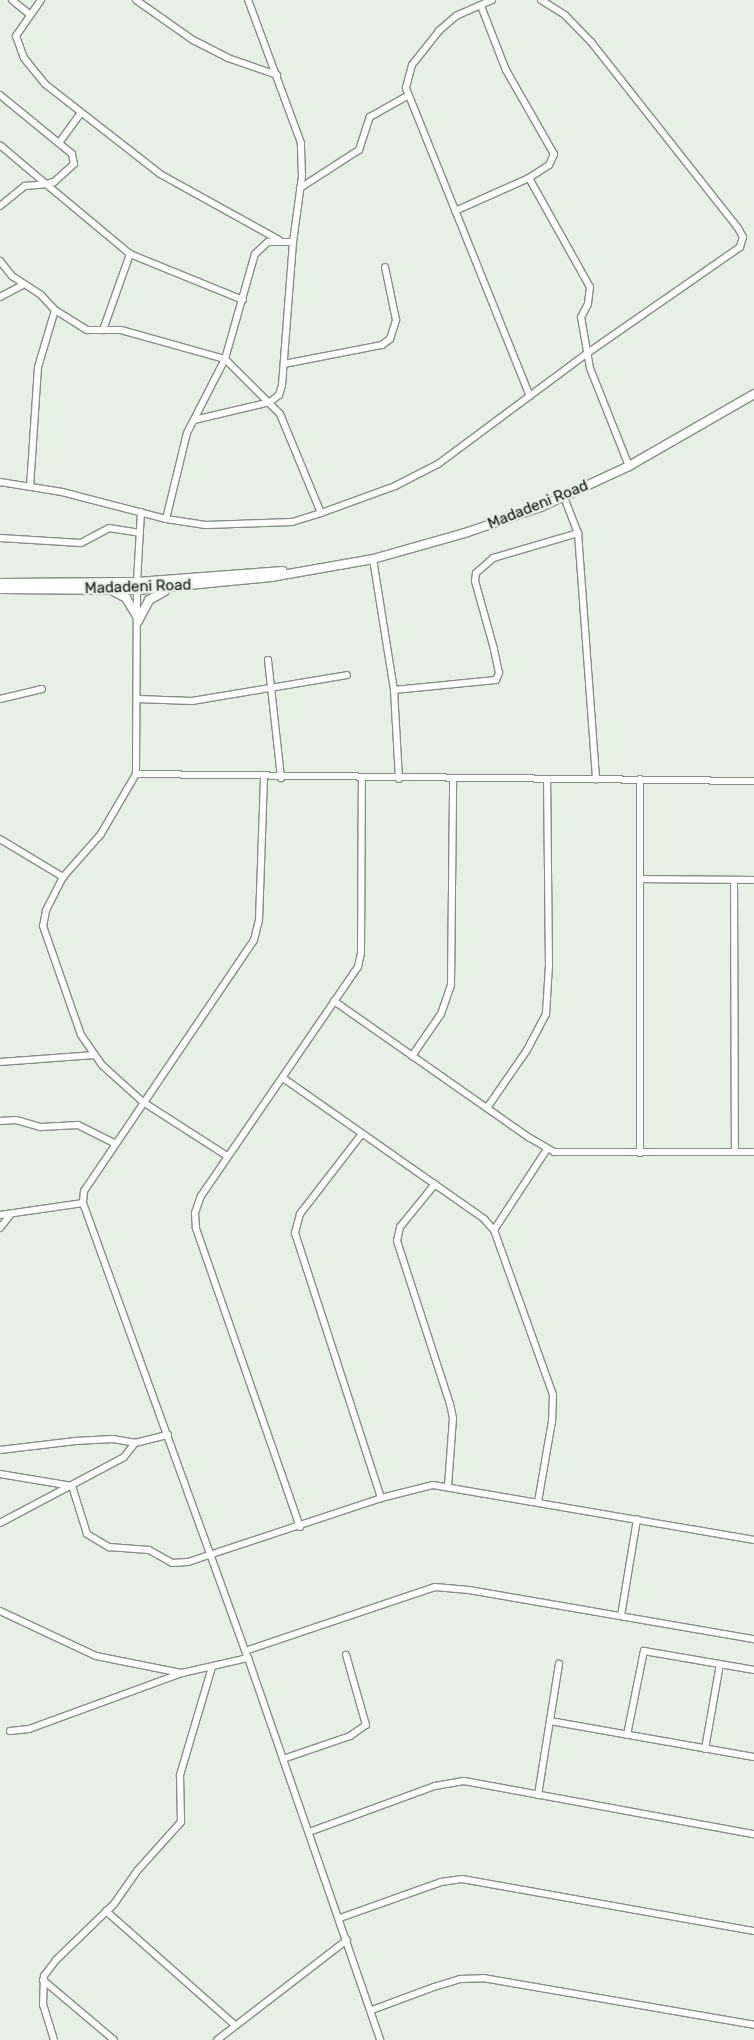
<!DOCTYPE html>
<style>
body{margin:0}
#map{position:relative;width:754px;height:2040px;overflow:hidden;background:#e6f0e5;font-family:Rubik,sans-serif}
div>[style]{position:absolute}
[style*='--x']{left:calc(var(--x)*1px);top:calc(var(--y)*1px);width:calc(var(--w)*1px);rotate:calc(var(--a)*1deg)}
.roads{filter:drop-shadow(1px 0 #868f85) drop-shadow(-1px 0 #868f85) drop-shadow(0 1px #868f85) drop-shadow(0 -1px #868f85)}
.minor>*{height:6px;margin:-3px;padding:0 3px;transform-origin:3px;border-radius:3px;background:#fff}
.tertiary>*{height:8px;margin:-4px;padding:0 4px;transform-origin:4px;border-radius:4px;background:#fff}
span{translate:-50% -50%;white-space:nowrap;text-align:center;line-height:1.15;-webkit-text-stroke:5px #e6f0e5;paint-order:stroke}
.street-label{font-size:15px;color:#131713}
</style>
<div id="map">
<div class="roads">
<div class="minor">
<i style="--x:12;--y:0;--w:22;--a:39"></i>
<i style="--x:41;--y:0;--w:44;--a:124.8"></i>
<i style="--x:16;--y:36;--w:23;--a:70"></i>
<i style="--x:24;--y:58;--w:33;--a:51"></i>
<i style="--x:45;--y:84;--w:146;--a:38"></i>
<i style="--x:160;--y:174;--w:136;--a:29"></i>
<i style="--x:136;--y:0;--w:70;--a:35.1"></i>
<i style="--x:193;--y:40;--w:39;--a:27"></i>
<i style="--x:228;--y:58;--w:52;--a:19.1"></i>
<i style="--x:492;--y:0;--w:39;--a:156"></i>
<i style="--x:456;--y:16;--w:23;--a:139"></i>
<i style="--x:439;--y:31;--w:43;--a:128.5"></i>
<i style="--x:412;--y:65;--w:24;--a:105"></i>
<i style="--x:406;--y:88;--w:332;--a:68.1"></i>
<i style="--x:481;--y:6;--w:69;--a:68.7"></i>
<i style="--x:506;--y:70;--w:97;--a:60.3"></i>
<i style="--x:554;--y:154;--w:12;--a:114"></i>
<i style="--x:549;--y:165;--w:24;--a:147"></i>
<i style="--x:529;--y:178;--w:125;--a:60.8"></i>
<i style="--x:590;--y:287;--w:17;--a:97"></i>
<i style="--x:588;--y:304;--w:15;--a:118"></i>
<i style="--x:581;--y:317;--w:52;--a:80"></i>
<i style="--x:590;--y:368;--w:105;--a:68.3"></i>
<i style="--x:0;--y:95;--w:93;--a:39.3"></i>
<i style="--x:72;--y:154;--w:10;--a:79"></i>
<i style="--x:74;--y:164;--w:27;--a:138"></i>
<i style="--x:54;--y:182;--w:8;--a:166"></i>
<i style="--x:46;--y:184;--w:60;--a:-139.7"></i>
<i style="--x:59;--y:143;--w:36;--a:-54"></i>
<i style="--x:300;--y:188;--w:70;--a:-32.8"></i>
<i style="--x:359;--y:150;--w:35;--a:-72"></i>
<i style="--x:370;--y:117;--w:43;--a:-29.6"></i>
<i style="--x:0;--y:206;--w:32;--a:-39"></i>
<i style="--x:25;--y:186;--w:21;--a:-5"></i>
<i style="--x:46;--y:184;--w:109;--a:39.8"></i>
<i style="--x:130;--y:254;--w:122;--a:22.2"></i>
<i style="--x:455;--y:211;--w:81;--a:-24"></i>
<i style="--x:0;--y:261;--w:19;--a:51"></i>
<i style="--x:12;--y:276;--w:35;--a:33"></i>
<i style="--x:41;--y:295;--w:21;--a:47"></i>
<i style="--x:55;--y:310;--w:59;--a:106.6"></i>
<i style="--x:38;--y:367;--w:119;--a:93.8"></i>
<i style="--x:0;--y:297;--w:26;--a:-28"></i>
<i style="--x:55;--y:310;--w:38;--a:32"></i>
<i style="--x:87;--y:330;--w:34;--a:0"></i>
<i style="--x:121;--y:330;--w:108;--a:15.6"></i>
<i style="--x:225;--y:359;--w:78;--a:45"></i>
<i style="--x:280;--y:414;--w:107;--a:67.5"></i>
<i style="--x:103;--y:330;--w:81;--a:-70.4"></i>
<i style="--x:284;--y:364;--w:100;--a:-11"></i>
<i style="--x:382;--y:345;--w:10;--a:-37"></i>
<i style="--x:390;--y:339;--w:20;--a:-72"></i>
<i style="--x:396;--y:320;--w:54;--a:-101.7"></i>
<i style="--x:194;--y:420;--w:78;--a:-13.3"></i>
<i style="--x:270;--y:402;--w:11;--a:-38"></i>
<i style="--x:279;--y:395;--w:10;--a:-73"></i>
<i style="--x:282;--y:385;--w:143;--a:-85.6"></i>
<i style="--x:293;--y:242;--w:67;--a:-82.2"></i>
<i style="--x:302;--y:176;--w:33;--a:-92"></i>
<i style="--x:301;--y:143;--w:153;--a:-110.3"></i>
<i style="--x:0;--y:482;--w:63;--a:9.2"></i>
<i style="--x:62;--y:492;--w:107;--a:14.6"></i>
<i style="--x:166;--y:519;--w:40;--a:8.5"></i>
<i style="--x:206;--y:525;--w:86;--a:-2"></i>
<i style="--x:292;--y:522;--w:30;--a:-17"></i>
<i style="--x:321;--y:513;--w:79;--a:-20"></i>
<i style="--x:395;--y:486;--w:48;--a:-27.1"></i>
<i style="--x:438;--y:464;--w:188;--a:-36.6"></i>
<i style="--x:589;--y:352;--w:184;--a:-34.8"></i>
<i style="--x:740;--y:247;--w:10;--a:-73"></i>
<i style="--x:743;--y:237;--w:10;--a:-119"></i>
<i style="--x:738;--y:228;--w:237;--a:-128.3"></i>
<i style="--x:591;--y:42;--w:37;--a:-134"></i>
<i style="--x:565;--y:15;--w:28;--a:-148"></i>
<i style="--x:564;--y:497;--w:39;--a:69"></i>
<i style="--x:578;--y:533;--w:247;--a:85.8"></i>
<i style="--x:141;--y:512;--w:70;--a:93.3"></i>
<i style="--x:137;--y:582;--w:192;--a:90.3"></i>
<i style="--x:136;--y:774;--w:618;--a:0.65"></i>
<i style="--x:166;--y:519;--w:89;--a:-76.3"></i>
<i style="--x:187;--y:433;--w:83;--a:-62.8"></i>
<i style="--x:225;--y:359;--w:109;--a:-74.1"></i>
<i style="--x:255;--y:254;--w:18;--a:-43"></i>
<i style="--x:268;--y:242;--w:25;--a:0"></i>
<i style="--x:0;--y:538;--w:81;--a:3.5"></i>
<i style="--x:81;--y:543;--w:32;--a:-28"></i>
<i style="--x:109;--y:528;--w:31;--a:9"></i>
<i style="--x:373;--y:559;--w:133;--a:80.9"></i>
<i style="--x:394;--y:690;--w:89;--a:86.8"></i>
<i style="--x:268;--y:660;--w:119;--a:83.7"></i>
<i style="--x:394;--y:690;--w:102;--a:-5.6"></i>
<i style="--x:496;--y:680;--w:8;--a:-67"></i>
<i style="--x:499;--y:673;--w:25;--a:-102"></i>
<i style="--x:494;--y:649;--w:71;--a:-105.6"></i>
<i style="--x:475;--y:581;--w:8;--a:-83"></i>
<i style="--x:476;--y:573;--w:23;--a:-41"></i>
<i style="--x:493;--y:558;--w:89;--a:-16.4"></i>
<i style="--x:0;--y:699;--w:43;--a:-13.4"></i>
<i style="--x:137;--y:699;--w:55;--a:2.1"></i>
<i style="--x:192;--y:701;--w:157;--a:-9.5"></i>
<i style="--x:136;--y:774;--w:69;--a:120.3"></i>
<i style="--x:101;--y:834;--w:57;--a:131.5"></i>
<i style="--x:63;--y:877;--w:38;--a:117"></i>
<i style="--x:46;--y:911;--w:15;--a:101"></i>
<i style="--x:43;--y:926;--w:115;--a:70.8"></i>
<i style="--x:81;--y:1035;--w:38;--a:55"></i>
<i style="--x:103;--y:1066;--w:54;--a:42"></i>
<i style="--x:143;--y:1102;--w:100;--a:32.7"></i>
<i style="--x:264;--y:778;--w:142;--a:92"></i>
<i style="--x:259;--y:920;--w:21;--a:104"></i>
<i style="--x:254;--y:940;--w:303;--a:124.1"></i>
<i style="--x:84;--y:1191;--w:12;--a:95"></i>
<i style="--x:83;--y:1203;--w:484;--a:70.1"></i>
<i style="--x:248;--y:1658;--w:404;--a:70.9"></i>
<i style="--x:0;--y:839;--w:74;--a:31.1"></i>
<i style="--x:640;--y:879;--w:114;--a:0.5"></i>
<i style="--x:734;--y:880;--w:271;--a:89.8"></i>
<i style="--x:334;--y:1001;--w:239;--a:35"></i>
<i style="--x:530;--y:1138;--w:28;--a:30"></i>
<i style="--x:554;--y:1152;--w:200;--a:0"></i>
<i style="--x:412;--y:1056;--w:51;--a:-55.4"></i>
<i style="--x:441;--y:1014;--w:31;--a:-71"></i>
<i style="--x:451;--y:985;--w:205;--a:-89.4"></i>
<i style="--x:0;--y:1062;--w:95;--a:-4.2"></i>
<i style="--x:283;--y:1078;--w:246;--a:35"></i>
<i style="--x:484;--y:1219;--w:15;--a:48"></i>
<i style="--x:494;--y:1230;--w:175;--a:70.3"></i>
<i style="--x:553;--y:1395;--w:26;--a:92"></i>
<i style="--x:552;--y:1421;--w:82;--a:99.8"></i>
<i style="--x:487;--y:1108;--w:70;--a:-55.4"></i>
<i style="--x:527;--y:1050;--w:41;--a:-62.2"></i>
<i style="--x:546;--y:1014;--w:49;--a:-86.5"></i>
<i style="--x:549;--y:965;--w:186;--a:-90.6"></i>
<i style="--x:0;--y:1121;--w:16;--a:-4"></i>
<i style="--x:16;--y:1120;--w:26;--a:16"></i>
<i style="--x:41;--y:1127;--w:37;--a:-3"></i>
<i style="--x:78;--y:1125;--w:42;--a:26.6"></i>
<i style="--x:361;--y:1135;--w:100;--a:127.7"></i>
<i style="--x:300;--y:1214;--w:20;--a:105"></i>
<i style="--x:295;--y:1233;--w:279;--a:72"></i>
<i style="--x:640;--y:1153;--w:374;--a:-90"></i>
<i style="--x:435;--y:1184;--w:55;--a:129.1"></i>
<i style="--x:400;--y:1227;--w:14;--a:102"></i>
<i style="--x:397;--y:1241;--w:171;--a:72"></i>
<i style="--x:450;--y:1404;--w:14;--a:78"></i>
<i style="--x:453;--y:1418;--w:68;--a:94.2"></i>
<i style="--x:0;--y:1215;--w:84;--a:-8.2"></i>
<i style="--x:0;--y:1228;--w:16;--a:-52"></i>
<i style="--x:494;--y:1230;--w:97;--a:-56.8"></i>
<i style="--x:0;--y:1450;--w:76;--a:-6.8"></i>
<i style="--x:75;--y:1441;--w:38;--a:-3"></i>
<i style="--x:113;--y:1439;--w:22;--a:10"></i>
<i style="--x:135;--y:1443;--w:34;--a:-14"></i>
<i style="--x:0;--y:1474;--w:73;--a:9.5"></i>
<i style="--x:72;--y:1486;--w:50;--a:72.6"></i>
<i style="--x:87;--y:1534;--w:26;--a:31"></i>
<i style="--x:109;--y:1547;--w:40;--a:4.3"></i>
<i style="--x:149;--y:1550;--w:26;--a:29"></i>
<i style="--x:172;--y:1563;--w:16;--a:-4"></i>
<i style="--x:188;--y:1562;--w:203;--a:-18.3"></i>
<i style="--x:381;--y:1498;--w:54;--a:-14"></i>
<i style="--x:433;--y:1485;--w:326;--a:9.7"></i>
<i style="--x:0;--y:1523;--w:140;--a:-28"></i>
<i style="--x:124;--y:1457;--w:18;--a:-52"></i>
<i style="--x:300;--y:1527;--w:317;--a:-109.2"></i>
<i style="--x:196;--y:1228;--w:15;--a:-94"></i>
<i style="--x:195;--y:1213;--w:18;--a:-71"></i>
<i style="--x:201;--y:1196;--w:278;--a:-55.6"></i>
<i style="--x:358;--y:967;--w:14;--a:-78"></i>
<i style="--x:361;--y:953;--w:174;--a:-89.7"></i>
<i style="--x:0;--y:1611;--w:106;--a:25.1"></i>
<i style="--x:96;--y:1656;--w:87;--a:11.3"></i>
<i style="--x:621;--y:1616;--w:98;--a:-80.6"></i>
<i style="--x:245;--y:1651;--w:200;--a:-18.6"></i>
<i style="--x:435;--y:1587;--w:34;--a:5"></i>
<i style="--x:469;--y:1590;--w:289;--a:9.8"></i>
<i style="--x:550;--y:1721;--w:207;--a:10"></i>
<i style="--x:10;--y:1731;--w:19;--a:-6"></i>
<i style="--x:29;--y:1729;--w:163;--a:-20.1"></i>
<i style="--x:182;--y:1673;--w:68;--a:-12.8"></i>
<i style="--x:627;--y:1735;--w:86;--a:-78.6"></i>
<i style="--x:644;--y:1651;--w:112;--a:9.8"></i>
<i style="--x:705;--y:1749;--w:86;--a:-80"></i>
<i style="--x:283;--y:1759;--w:71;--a:-18.9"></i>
<i style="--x:350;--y:1736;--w:19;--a:-35"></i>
<i style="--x:366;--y:1725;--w:73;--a:-105.9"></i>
<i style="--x:538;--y:1795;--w:133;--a:-80.9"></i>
<i style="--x:309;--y:1832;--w:134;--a:-20.1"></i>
<i style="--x:435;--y:1786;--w:29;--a:-10"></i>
<i style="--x:464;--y:1781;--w:295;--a:10.4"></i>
<i style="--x:106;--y:1911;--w:172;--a:41.5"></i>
<i style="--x:340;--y:1918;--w:107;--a:-19.6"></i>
<i style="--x:441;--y:1882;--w:21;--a:-8"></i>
<i style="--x:462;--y:1879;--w:297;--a:10.1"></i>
<i style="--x:43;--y:1980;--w:93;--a:40.2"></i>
<i style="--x:372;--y:2010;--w:66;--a:-20.4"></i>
<i style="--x:434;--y:1987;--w:27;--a:-17"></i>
<i style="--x:460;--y:1979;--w:23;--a:-2"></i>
<i style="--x:483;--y:1978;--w:275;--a:9.8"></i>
<i style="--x:54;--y:2040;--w:37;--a:-107"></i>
<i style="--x:43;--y:2005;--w:29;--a:-88"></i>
<i style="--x:44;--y:1976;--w:20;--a:-53"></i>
<i style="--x:56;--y:1960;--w:81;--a:-44"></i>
<i style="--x:114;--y:1904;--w:40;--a:-55.1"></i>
<i style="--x:137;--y:1871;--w:66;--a:-48.1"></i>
<i style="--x:181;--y:1822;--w:47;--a:-91.2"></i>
<i style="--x:180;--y:1775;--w:113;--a:-73.5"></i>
<i style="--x:217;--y:2040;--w:164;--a:-37.6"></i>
</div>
<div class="tertiary">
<i style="--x:0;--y:583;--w:137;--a:-0.4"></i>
<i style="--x:137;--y:582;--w:146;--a:-4.3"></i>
<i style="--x:0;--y:589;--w:137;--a:0.4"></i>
<i style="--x:137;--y:590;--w:135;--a:-5.5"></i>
<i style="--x:271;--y:577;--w:104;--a:-10"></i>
<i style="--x:373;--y:559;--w:96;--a:-15.8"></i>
<i style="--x:465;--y:533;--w:80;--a:-18.9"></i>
<i style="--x:541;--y:507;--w:97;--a:-25"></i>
<i style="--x:629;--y:466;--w:144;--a:-29.9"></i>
<i style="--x:113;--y:591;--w:15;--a:28"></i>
<i style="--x:126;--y:598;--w:23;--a:59"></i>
<i style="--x:138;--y:621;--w:24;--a:-62"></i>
<i style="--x:149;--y:600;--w:18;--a:-29"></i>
</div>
</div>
<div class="street-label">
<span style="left:538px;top:505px;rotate:-22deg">Madadeni Road</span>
<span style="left:138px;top:587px;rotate:-2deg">Madadeni Road</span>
</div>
</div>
